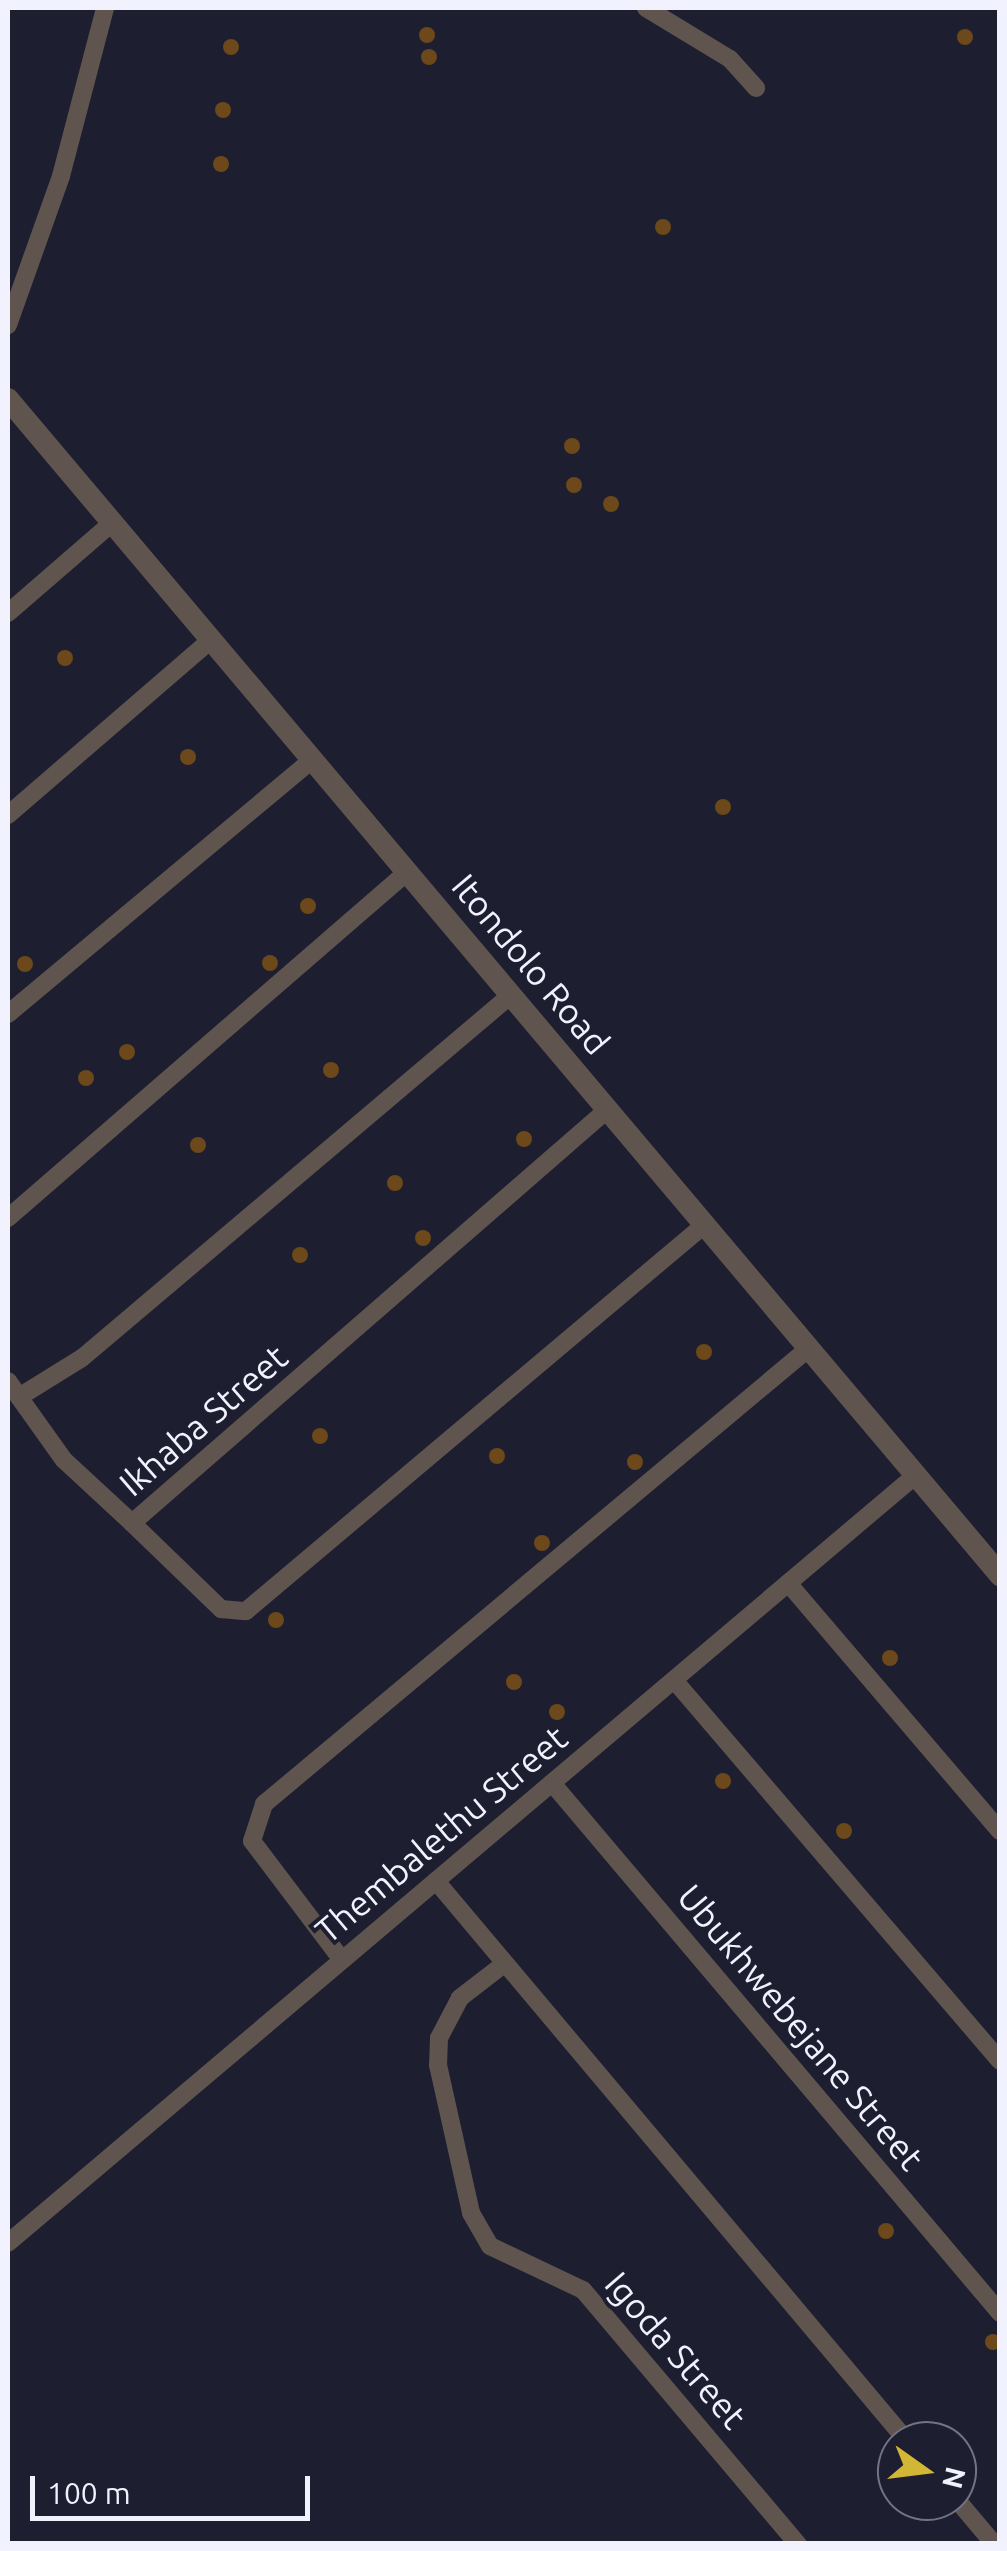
<!DOCTYPE html>
<style>
body{margin:0}
#map{position:relative;width:1007px;height:2551px;overflow:hidden;background:#1e1e31;font-family:Ubuntu,sans-serif}
div>[style]{position:absolute}
[style*='--x']{left:calc(var(--x)*1px);top:calc(var(--y)*1px);width:calc(var(--w)*1px);rotate:calc(var(--a)*1deg)}
.building>*{inset:0;background:#6c481a}
.round{border-radius:50%}
.minor>*{height:18px;margin:-9px;padding:0 9px;transform-origin:9px;border-radius:9px;background:#5f544e}
.tertiary>*{height:22px;margin:-11px;padding:0 11px;transform-origin:11px;border-radius:11px;background:#5f544e}
span{translate:-50% -50%;white-space:nowrap;text-align:center;line-height:1.15;-webkit-text-stroke:8px #1e1e31;paint-order:stroke}
.street-label{font-size:35px;color:#f1f2fd}
.frame{position:absolute;inset:0;border:10px solid #f1f2fd;pointer-events:none}
.north{position:absolute;left:877px;top:2421px;width:100px;height:100px;box-sizing:border-box;background:#1e1e31;border:2px solid #727383;border-radius:50%;rotate:104deg;font-size:28px;font-weight:700;line-height:40px;text-align:center;color:#f1f2fd}
.north::after{content:'';display:block;margin:auto;width:35px;height:45px;background:#d2b736;clip-path:polygon(50% 0,100% 100%,50% 72%,0 100%)}
.scale{position:absolute;left:30px;top:2476px;width:280px;height:45px;box-sizing:border-box;border:5px solid #f1f2fd;border-top:0;padding-left:12px;font-size:30px;line-height:35px;white-space:nowrap;color:#f1f2fd;-webkit-text-stroke:8px #1e1e31;paint-order:stroke}
</style>
<div id="map">
<div class="building">
<i class="round" style="left:419px;top:27px;width:16px;height:16px"></i>
<i class="round" style="left:957px;top:29px;width:16px;height:16px"></i>
<i class="round" style="left:223px;top:39px;width:16px;height:16px"></i>
<i class="round" style="left:421px;top:49px;width:16px;height:16px"></i>
<i class="round" style="left:215px;top:102px;width:16px;height:16px"></i>
<i class="round" style="left:213px;top:156px;width:16px;height:16px"></i>
<i class="round" style="left:655px;top:219px;width:16px;height:16px"></i>
<i class="round" style="left:564px;top:438px;width:16px;height:16px"></i>
<i class="round" style="left:566px;top:477px;width:16px;height:16px"></i>
<i class="round" style="left:603px;top:496px;width:16px;height:16px"></i>
<i class="round" style="left:57px;top:650px;width:16px;height:16px"></i>
<i class="round" style="left:180px;top:749px;width:16px;height:16px"></i>
<i class="round" style="left:715px;top:799px;width:16px;height:16px"></i>
<i class="round" style="left:300px;top:898px;width:16px;height:16px"></i>
<i class="round" style="left:262px;top:955px;width:16px;height:16px"></i>
<i class="round" style="left:17px;top:956px;width:16px;height:16px"></i>
<i class="round" style="left:119px;top:1044px;width:16px;height:16px"></i>
<i class="round" style="left:323px;top:1062px;width:16px;height:16px"></i>
<i class="round" style="left:78px;top:1070px;width:16px;height:16px"></i>
<i class="round" style="left:516px;top:1131px;width:16px;height:16px"></i>
<i class="round" style="left:190px;top:1137px;width:16px;height:16px"></i>
<i class="round" style="left:387px;top:1175px;width:16px;height:16px"></i>
<i class="round" style="left:415px;top:1230px;width:16px;height:16px"></i>
<i class="round" style="left:292px;top:1247px;width:16px;height:16px"></i>
<i class="round" style="left:696px;top:1344px;width:16px;height:16px"></i>
<i class="round" style="left:312px;top:1428px;width:16px;height:16px"></i>
<i class="round" style="left:489px;top:1448px;width:16px;height:16px"></i>
<i class="round" style="left:627px;top:1454px;width:16px;height:16px"></i>
<i class="round" style="left:534px;top:1535px;width:16px;height:16px"></i>
<i class="round" style="left:268px;top:1612px;width:16px;height:16px"></i>
<i class="round" style="left:882px;top:1650px;width:16px;height:16px"></i>
<i class="round" style="left:506px;top:1674px;width:16px;height:16px"></i>
<i class="round" style="left:549px;top:1704px;width:16px;height:16px"></i>
<i class="round" style="left:715px;top:1773px;width:16px;height:16px"></i>
<i class="round" style="left:836px;top:1823px;width:16px;height:16px"></i>
<i class="round" style="left:890px;top:2139px;width:16px;height:16px"></i>
<i class="round" style="left:878px;top:2223px;width:16px;height:16px"></i>
<i class="round" style="left:985px;top:2334px;width:16px;height:16px"></i>
<i class="round" style="left:955px;top:2447px;width:12px;height:12px"></i>
</div>
<div class="minor">
<i style="--x:646;--y:8;--w:98;--a:31.3"></i>
<i style="--x:730;--y:59;--w:39;--a:48"></i>
<i style="--x:8;--y:325;--w:158;--a:-70.4"></i>
<i style="--x:61;--y:176;--w:174;--a:-75.3"></i>
<i style="--x:8;--y:613;--w:138;--a:-40.9"></i>
<i style="--x:8;--y:815;--w:268;--a:-40.8"></i>
<i style="--x:8;--y:1014;--w:396;--a:-39.9"></i>
<i style="--x:608;--y:1109;--w:631;--a:138.98"></i>
<i style="--x:132;--y:1523;--w:124;--a:44"></i>
<i style="--x:221;--y:1609;--w:25;--a:5"></i>
<i style="--x:246;--y:1611;--w:599;--a:-40.12"></i>
<i style="--x:8;--y:1218;--w:528;--a:-40.93"></i>
<i style="--x:8;--y:1381;--w:19;--a:55"></i>
<i style="--x:19;--y:1397;--w:74;--a:-31.8"></i>
<i style="--x:82;--y:1358;--w:562;--a:-40.24"></i>
<i style="--x:19;--y:1397;--w:77;--a:54.5"></i>
<i style="--x:64;--y:1460;--w:93;--a:42.8"></i>
<i style="--x:788;--y:1583;--w:326;--a:49.5"></i>
<i style="--x:674;--y:1680;--w:501;--a:49.45"></i>
<i style="--x:552;--y:1783;--w:694;--a:49.79"></i>
<i style="--x:436;--y:1881;--w:732;--a:49.93"></i>
<i style="--x:342;--y:1960;--w:149;--a:-127.1"></i>
<i style="--x:252;--y:1841;--w:39;--a:-72"></i>
<i style="--x:264;--y:1804;--w:711;--a:-39.92"></i>
<i style="--x:504;--y:1964;--w:56;--a:142.3"></i>
<i style="--x:460;--y:1998;--w:45;--a:117.7"></i>
<i style="--x:439;--y:2038;--w:27;--a:92"></i>
<i style="--x:438;--y:2065;--w:152;--a:77.4"></i>
<i style="--x:471;--y:2213;--w:38;--a:60"></i>
<i style="--x:490;--y:2246;--w:103;--a:25.3"></i>
<i style="--x:583;--y:2290;--w:333;--a:49.8"></i>
<i style="--x:8;--y:2243;--w:1189;--a:-40.23"></i>
<i style="--x:957;--y:2500;--w:57;--a:49.9"></i>
</div>
<div class="tertiary">
<i style="--x:8;--y:399;--w:1539;--a:49.85"></i>
</div>
<div class="street-label">
<span style="left:531px;top:964px;rotate:50deg">Itondolo Road</span>
<span style="left:203px;top:1420px;rotate:-41deg">Ikhaba Street</span>
<span style="left:441px;top:1834px;rotate:-40deg">Thembalethu Street</span>
<span style="left:801px;top:2027px;rotate:50deg">Ubukhwebejane Street</span>
<span style="left:676px;top:2350px;rotate:49deg">Igoda Street</span>
</div>
<div class="frame"></div>
<div class="north">N</div>
<div class="scale">100 m</div>
</div>
